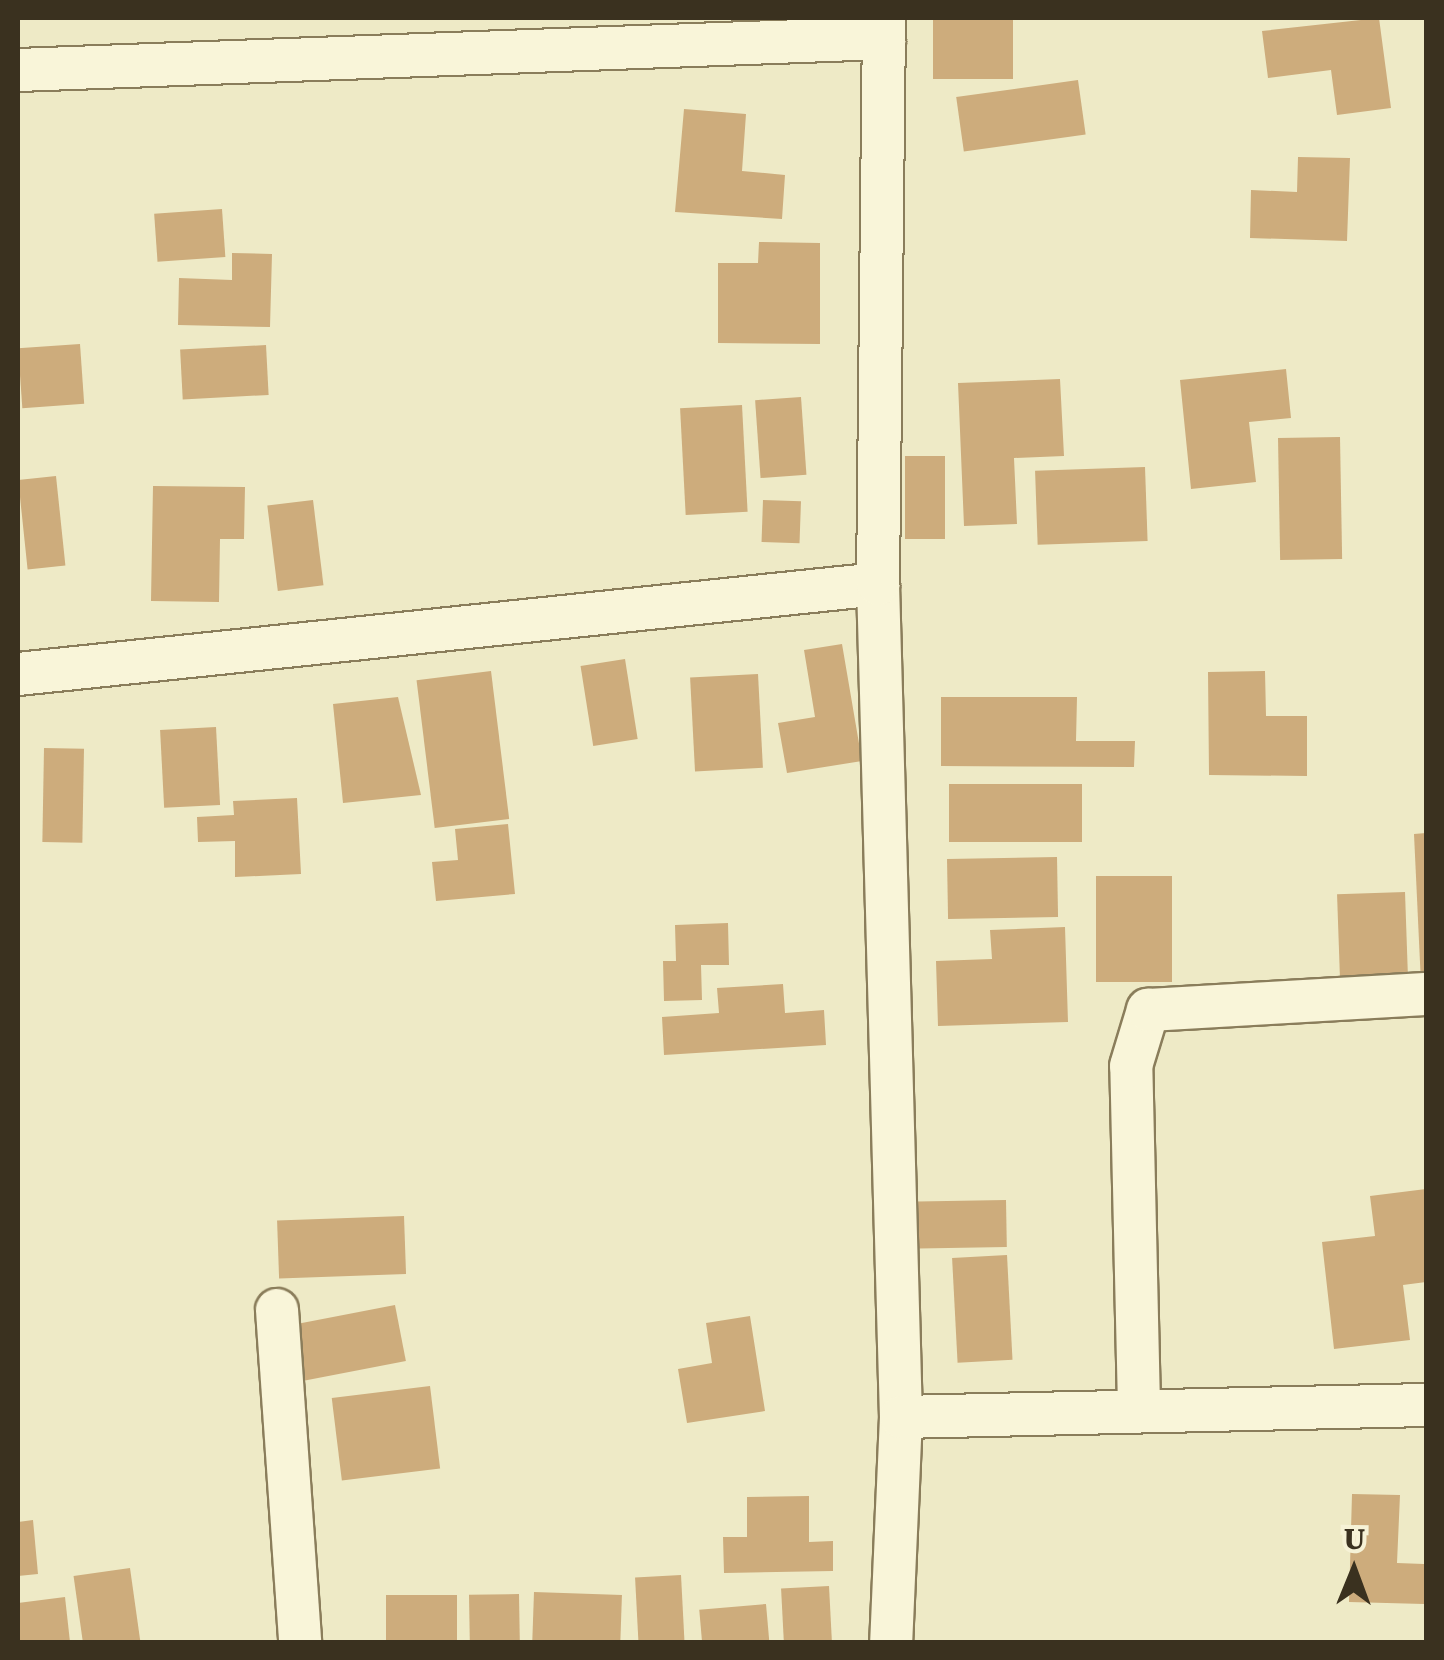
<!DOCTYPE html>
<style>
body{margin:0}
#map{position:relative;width:1444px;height:1660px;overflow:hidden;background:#eeeac6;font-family:"Roboto Serif",serif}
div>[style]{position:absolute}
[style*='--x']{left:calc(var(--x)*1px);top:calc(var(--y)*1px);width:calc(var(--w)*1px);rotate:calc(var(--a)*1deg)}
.building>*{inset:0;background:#cdac7c;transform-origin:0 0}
.roads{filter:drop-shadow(2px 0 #8a7d5b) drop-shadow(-2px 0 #8a7d5b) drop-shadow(0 2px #8a7d5b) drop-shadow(0 -2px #8a7d5b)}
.minor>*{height:42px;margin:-21px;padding:0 21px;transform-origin:21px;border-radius:21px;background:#f9f5d9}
span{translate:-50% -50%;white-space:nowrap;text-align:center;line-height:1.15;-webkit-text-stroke:10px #f6f2d6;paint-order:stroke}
.frame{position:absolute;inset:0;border:20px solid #3a311f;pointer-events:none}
.north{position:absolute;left:1304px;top:1520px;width:100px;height:100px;-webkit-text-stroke:8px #f6f2d6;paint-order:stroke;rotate:1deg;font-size:28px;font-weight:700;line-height:40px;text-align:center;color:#3a311f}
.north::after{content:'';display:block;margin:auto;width:35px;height:45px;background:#3a311f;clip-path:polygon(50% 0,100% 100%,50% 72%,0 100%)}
</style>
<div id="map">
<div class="building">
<i style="left:933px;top:18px;width:80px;height:61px"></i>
<i style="clip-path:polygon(1379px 18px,1391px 108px,1337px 115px,1331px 70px,1268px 78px,1262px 31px)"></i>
<i style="left:1078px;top:80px;width:55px;height:123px;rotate:82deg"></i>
<i style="clip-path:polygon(684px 109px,746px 114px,742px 171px,785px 175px,782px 219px,675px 212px)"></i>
<i style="clip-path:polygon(1298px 157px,1350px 158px,1347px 241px,1250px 238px,1251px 190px,1297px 192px)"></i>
<i style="left:222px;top:209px;width:48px;height:68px;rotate:86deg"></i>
<i style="clip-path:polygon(759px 242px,820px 243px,820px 344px,718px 343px,718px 263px,758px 263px)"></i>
<i style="clip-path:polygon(232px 253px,272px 254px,270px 327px,178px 325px,179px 278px,232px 280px)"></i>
<i style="left:80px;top:344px;width:60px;height:62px;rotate:86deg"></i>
<i style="left:266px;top:345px;width:50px;height:86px;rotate:87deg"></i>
<i style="clip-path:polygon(1286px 369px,1291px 418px,1249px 422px,1256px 482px,1191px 489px,1180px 380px)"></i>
<i style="clip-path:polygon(1060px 379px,1064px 456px,1014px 458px,1017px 524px,964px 526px,958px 383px)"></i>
<i style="left:801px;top:397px;width:78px;height:46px;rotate:86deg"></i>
<i style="left:742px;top:405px;width:107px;height:62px;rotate:87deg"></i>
<i style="left:1340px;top:437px;width:122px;height:62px;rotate:89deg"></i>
<i style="left:905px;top:456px;width:40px;height:83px"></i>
<i style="left:1145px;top:467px;width:74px;height:110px;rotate:88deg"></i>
<i style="left:56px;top:476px;width:90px;height:38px;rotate:84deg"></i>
<i style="clip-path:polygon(153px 486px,245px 487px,244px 539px,220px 539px,219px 602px,151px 601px)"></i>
<i style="left:313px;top:500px;width:86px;height:46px;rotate:83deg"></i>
<i style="left:763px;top:500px;width:38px;height:42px;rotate:2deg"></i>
<i style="clip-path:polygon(842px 644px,862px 761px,787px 773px,778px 723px,815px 717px,804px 650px)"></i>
<i style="left:625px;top:659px;width:81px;height:45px;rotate:81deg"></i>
<i style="left:491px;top:671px;width:149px;height:75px;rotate:83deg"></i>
<i style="clip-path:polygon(1265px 671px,1266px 716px,1307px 716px,1307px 776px,1209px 775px,1208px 672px)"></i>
<i style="left:758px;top:674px;width:94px;height:68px;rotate:87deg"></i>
<i style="clip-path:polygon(398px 697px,421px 795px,343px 803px,333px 704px)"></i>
<i style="clip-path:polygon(941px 697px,1077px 697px,1076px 741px,1135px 741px,1134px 767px,941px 766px)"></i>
<i style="left:216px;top:727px;width:78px;height:56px;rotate:87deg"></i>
<i style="left:44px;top:748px;width:40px;height:94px;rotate:1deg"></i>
<i style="left:949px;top:784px;width:133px;height:58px"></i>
<i style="clip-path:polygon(297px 798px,301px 874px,235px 877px,235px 841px,198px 842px,197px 817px,234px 815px,233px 801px)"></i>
<i style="clip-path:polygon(508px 824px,515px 894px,436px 901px,432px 862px,458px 860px,455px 829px)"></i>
<i style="clip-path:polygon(1426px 833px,1426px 983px,1421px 984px,1414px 834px)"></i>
<i style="left:1057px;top:857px;width:60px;height:110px;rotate:89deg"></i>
<i style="left:1096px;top:876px;width:76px;height:106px"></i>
<i style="left:1405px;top:892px;width:94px;height:68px;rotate:88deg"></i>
<i style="clip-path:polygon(728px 923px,729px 965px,701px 965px,702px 1000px,664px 1001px,663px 961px,676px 961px,675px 925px)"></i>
<i style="clip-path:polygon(1065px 927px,1068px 1022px,938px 1026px,936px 961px,992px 959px,990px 930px)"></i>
<i style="clip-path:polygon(783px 984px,785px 1013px,824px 1010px,826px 1045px,664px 1055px,662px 1017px,719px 1013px,717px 988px)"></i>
<i style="clip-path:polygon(1426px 1189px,1426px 1282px,1403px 1285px,1410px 1340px,1334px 1349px,1322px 1242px,1375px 1236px,1370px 1196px)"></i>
<i style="left:1006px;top:1200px;width:47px;height:88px;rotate:89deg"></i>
<i style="left:404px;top:1216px;width:58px;height:127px;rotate:88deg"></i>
<i style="left:1007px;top:1255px;width:105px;height:55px;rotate:87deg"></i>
<i style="left:395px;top:1305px;width:57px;height:108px;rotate:79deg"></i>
<i style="clip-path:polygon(750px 1316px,765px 1411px,687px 1423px,678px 1369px,712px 1363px,706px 1323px)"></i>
<i style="left:430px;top:1386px;width:83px;height:99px;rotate:83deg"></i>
<i style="clip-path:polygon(1352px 1494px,1400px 1495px,1397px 1563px,1424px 1564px,1424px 1604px,1349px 1602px)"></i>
<i style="clip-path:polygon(809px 1496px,809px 1542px,833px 1541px,833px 1571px,724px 1573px,723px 1537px,747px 1537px,747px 1497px)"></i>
<i style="clip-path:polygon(33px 1520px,38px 1574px,18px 1576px,18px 1522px)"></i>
<i style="left:130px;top:1568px;width:75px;height:57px;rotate:82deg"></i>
<i style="left:681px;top:1575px;width:67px;height:46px;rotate:87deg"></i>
<i style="left:829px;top:1586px;width:56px;height:48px;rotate:87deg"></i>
<i style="left:534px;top:1592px;width:88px;height:50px;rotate:2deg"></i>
<i style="left:519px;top:1594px;width:48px;height:50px;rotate:89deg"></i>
<i style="left:386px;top:1595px;width:71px;height:47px"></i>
<i style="clip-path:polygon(65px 1597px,70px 1642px,18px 1642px,18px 1603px)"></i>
<i style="left:766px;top:1604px;width:38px;height:67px;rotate:85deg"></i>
</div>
<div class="roads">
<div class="minor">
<i style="--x:18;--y:70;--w:867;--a:-2.12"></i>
<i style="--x:878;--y:584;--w:833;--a:88.42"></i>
<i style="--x:901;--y:1417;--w:225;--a:92.5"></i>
<i style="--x:18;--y:674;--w:865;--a:-5.97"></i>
<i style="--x:878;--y:584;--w:566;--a:-89.39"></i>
<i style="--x:277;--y:1310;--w:333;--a:86"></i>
<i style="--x:1139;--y:1406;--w:340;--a:-91.3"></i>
<i style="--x:1131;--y:1066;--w:59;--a:-73.1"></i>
<i style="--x:1148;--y:1010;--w:278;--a:-3.3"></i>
<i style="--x:901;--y:1417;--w:525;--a:-1.31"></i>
</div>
</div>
<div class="frame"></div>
<div class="north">U</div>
</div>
